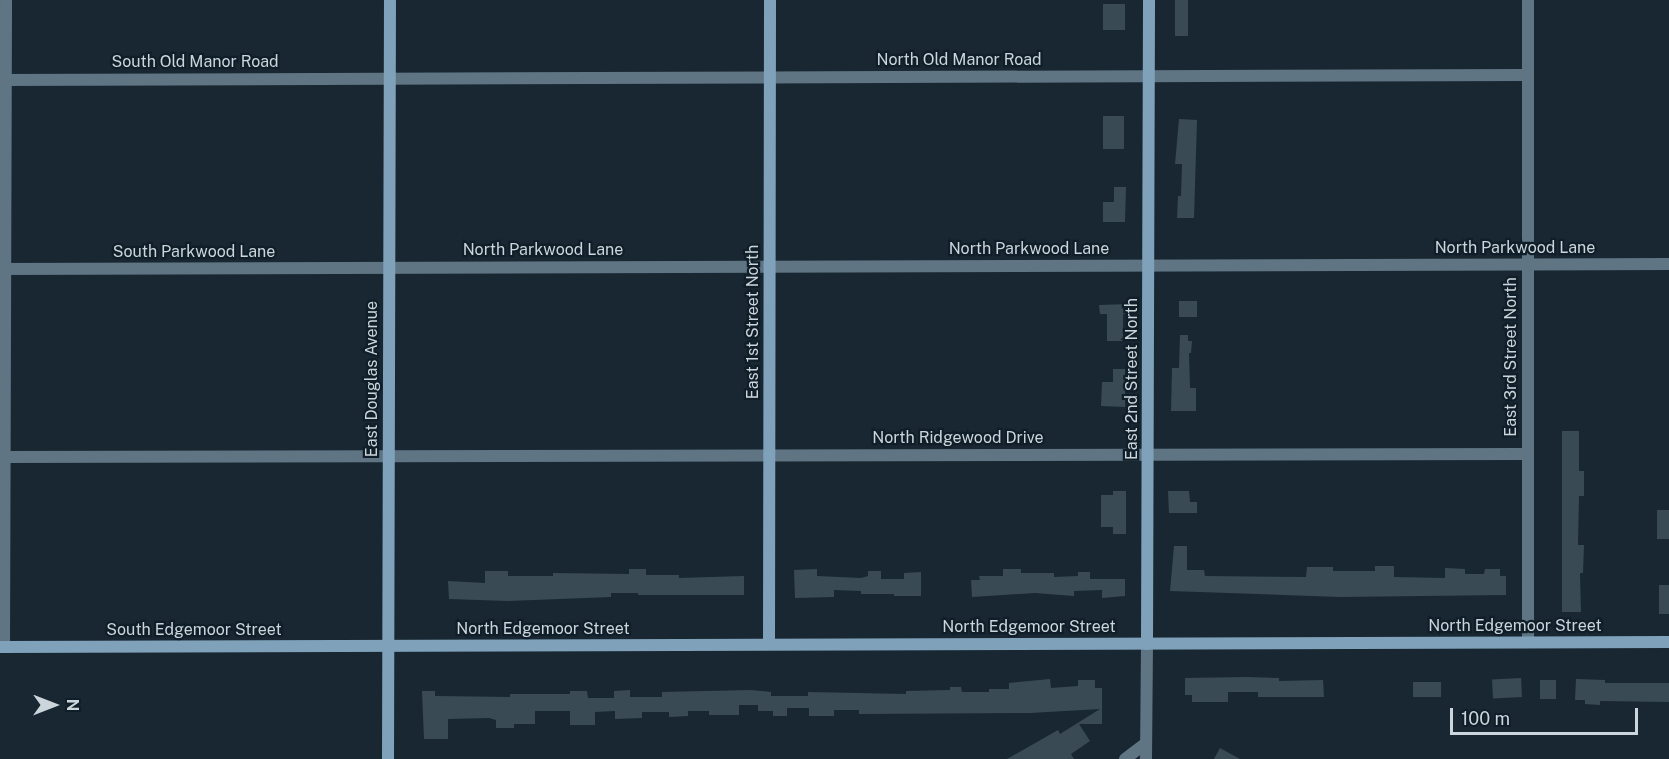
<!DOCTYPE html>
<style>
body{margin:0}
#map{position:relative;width:1669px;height:759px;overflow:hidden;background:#192732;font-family:"Public Sans",sans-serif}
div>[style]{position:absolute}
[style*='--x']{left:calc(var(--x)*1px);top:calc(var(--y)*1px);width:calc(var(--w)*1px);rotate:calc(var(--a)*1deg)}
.building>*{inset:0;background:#3a4a55;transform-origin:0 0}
.street>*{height:12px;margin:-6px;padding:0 6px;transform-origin:6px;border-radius:6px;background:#5f7584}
.secondary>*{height:12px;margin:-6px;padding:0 6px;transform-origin:6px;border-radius:6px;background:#7fa2ba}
span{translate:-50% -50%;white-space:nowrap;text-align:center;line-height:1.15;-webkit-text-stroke:4.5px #0f1e28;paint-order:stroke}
.street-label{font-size:16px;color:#cbd5db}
.north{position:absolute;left:24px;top:675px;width:60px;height:60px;-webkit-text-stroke:4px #0f1e28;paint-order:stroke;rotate:90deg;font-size:16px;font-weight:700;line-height:24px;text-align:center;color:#cbd5db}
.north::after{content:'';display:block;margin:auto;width:21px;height:27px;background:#cbd5db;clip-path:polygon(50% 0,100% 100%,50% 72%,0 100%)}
.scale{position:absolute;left:1450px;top:708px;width:188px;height:27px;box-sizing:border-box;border:3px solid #cbd5db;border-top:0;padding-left:8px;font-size:18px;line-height:21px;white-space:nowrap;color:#cbd5db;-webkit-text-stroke:4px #0f1e28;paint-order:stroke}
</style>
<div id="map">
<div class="building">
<i style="left:1175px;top:0;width:13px;height:36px"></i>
<i style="left:1103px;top:4px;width:22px;height:26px"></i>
<i style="left:1103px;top:116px;width:21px;height:33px"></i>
<i style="clip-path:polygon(1179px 119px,1197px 120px,1194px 218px,1177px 218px,1178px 196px,1181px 196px,1182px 164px,1175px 164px)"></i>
<i style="clip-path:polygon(1114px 187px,1126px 187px,1125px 222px,1103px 222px,1103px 202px,1114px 202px)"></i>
<i style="left:1179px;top:301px;width:18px;height:16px"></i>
<i style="clip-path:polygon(1129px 304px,1129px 313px,1123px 314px,1123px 341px,1107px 341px,1107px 314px,1100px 314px,1099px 305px)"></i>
<i style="clip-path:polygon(1180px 335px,1188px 335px,1188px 341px,1192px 341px,1191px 353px,1189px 353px,1190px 388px,1196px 388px,1196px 411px,1171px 411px,1172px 368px,1179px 368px)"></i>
<i style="clip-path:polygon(1113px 369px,1125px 369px,1125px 407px,1101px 406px,1102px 382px,1113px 382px)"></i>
<i style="clip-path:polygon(1562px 431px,1579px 431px,1579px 471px,1584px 471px,1584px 496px,1579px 496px,1578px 545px,1584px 545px,1583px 573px,1580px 573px,1581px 612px,1562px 612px)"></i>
<i style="clip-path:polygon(1113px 491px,1126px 491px,1126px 534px,1113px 534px,1113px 527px,1101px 527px,1101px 495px,1113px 495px)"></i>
<i style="clip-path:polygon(1168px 491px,1189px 491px,1190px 502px,1197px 502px,1197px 513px,1169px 513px)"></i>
<i style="left:1657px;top:510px;width:12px;height:29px"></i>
<i style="clip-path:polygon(1174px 546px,1187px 546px,1187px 570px,1204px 570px,1205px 576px,1306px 577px,1307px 567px,1333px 567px,1333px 571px,1375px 571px,1375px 566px,1394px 566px,1394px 577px,1445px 578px,1445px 568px,1465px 569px,1465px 574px,1484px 574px,1485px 569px,1500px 569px,1500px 576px,1506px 576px,1506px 595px,1340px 597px,1170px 591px)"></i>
<i style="clip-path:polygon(629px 569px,646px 569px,646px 575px,679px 575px,679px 578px,744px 576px,744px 595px,638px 595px,638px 593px,611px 593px,611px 597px,508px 601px,449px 599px,448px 581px,485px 583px,485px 571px,508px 571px,508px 576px,553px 576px,553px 573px,629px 574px)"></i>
<i style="clip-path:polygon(817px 569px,817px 576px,861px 578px,868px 576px,868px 571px,881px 571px,881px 579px,904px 579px,904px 573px,921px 572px,921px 596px,894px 596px,894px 594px,861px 594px,861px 591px,834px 590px,834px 597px,795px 598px,794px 570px)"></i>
<i style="clip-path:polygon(1003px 569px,1021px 569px,1021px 573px,1054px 573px,1054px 577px,1078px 576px,1078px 572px,1090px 572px,1090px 579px,1125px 579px,1125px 596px,1102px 598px,1102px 590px,1074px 591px,1074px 596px,1035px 593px,972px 597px,971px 580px,980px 580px,979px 576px,1003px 576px)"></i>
<i style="left:1659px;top:585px;width:10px;height:29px"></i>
<i style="clip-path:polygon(1246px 677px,1279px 678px,1279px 681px,1323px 680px,1324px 697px,1258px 697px,1258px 692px,1228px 692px,1228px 702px,1192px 702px,1192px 695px,1185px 695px,1185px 678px)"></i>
<i style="left:1521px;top:678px;width:19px;height:29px;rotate:87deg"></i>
<i style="clip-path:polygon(1050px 679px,1051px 688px,1078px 686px,1078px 680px,1095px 680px,1095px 688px,1102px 688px,1102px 724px,1079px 724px,1090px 741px,1071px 754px,1074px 759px,1007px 759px,1058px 730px,1060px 734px,1100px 709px,1030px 713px,859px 714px,859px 710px,834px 710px,834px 716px,809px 716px,809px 708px,787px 708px,787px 716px,773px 716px,773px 711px,758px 711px,758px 705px,739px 705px,739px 715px,709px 715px,709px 711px,688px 711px,688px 716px,669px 717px,669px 712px,642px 712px,642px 718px,615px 719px,615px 711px,595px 712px,595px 725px,570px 725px,570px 711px,535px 711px,535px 724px,514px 724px,514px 728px,496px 728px,496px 720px,489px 718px,448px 719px,448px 739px,424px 739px,422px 691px,435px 691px,435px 696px,510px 697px,510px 694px,570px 694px,570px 691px,587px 691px,588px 698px,614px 698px,614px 691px,630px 690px,630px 697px,662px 697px,662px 692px,751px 690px,771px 692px,771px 696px,808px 696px,808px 692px,906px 694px,906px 691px,950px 690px,950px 687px,961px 687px,962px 692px,989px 692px,989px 689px,1009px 689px,1009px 683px)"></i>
<i style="clip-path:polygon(1576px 679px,1605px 680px,1605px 683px,1669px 683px,1669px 702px,1600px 701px,1600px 705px,1585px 704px,1585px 700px,1575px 700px)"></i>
<i style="left:1540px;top:680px;width:16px;height:19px"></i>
<i style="left:1413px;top:682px;width:28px;height:15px"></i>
<i style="clip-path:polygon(1220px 748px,1240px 759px,1214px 759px)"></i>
</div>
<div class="street">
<i style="--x:1528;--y:0;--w:642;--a:90"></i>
<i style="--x:0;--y:80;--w:1527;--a:-0.19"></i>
<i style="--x:0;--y:269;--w:1669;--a:-0.17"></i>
<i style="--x:0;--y:457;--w:1528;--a:-0.11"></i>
<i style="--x:4;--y:647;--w:647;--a:-89.82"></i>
<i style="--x:1125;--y:759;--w:26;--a:-37"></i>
<i style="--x:1146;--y:759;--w:115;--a:-89.5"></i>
</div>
<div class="secondary">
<i style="--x:769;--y:644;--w:644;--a:-89.91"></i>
<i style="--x:1147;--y:644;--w:644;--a:-89.82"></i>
<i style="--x:0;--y:647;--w:1669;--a:-0.17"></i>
<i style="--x:388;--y:759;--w:759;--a:-89.85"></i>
</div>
<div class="street-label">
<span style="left:959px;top:60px">North Old Manor Road</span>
<span style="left:195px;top:62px">South Old Manor Road</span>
<span style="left:1515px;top:248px">North Parkwood Lane</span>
<span style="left:1029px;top:249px">North Parkwood Lane</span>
<span style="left:543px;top:250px">North Parkwood Lane</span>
<span style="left:194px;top:252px">South Parkwood Lane</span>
<span style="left:753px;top:322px;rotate:-90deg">East 1st Street North</span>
<span style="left:1511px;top:357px;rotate:-90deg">East 3rd Street North</span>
<span style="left:372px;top:379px;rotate:-90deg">East Douglas Avenue</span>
<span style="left:1132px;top:379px;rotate:-90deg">East 2nd Street North</span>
<span style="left:958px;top:438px">North Ridgewood Drive</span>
<span style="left:1515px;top:626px">North Edgemoor Street</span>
<span style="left:1029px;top:627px">North Edgemoor Street</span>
<span style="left:543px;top:629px">North Edgemoor Street</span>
<span style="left:194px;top:630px">South Edgemoor Street</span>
</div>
<div class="north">N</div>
<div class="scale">100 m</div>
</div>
